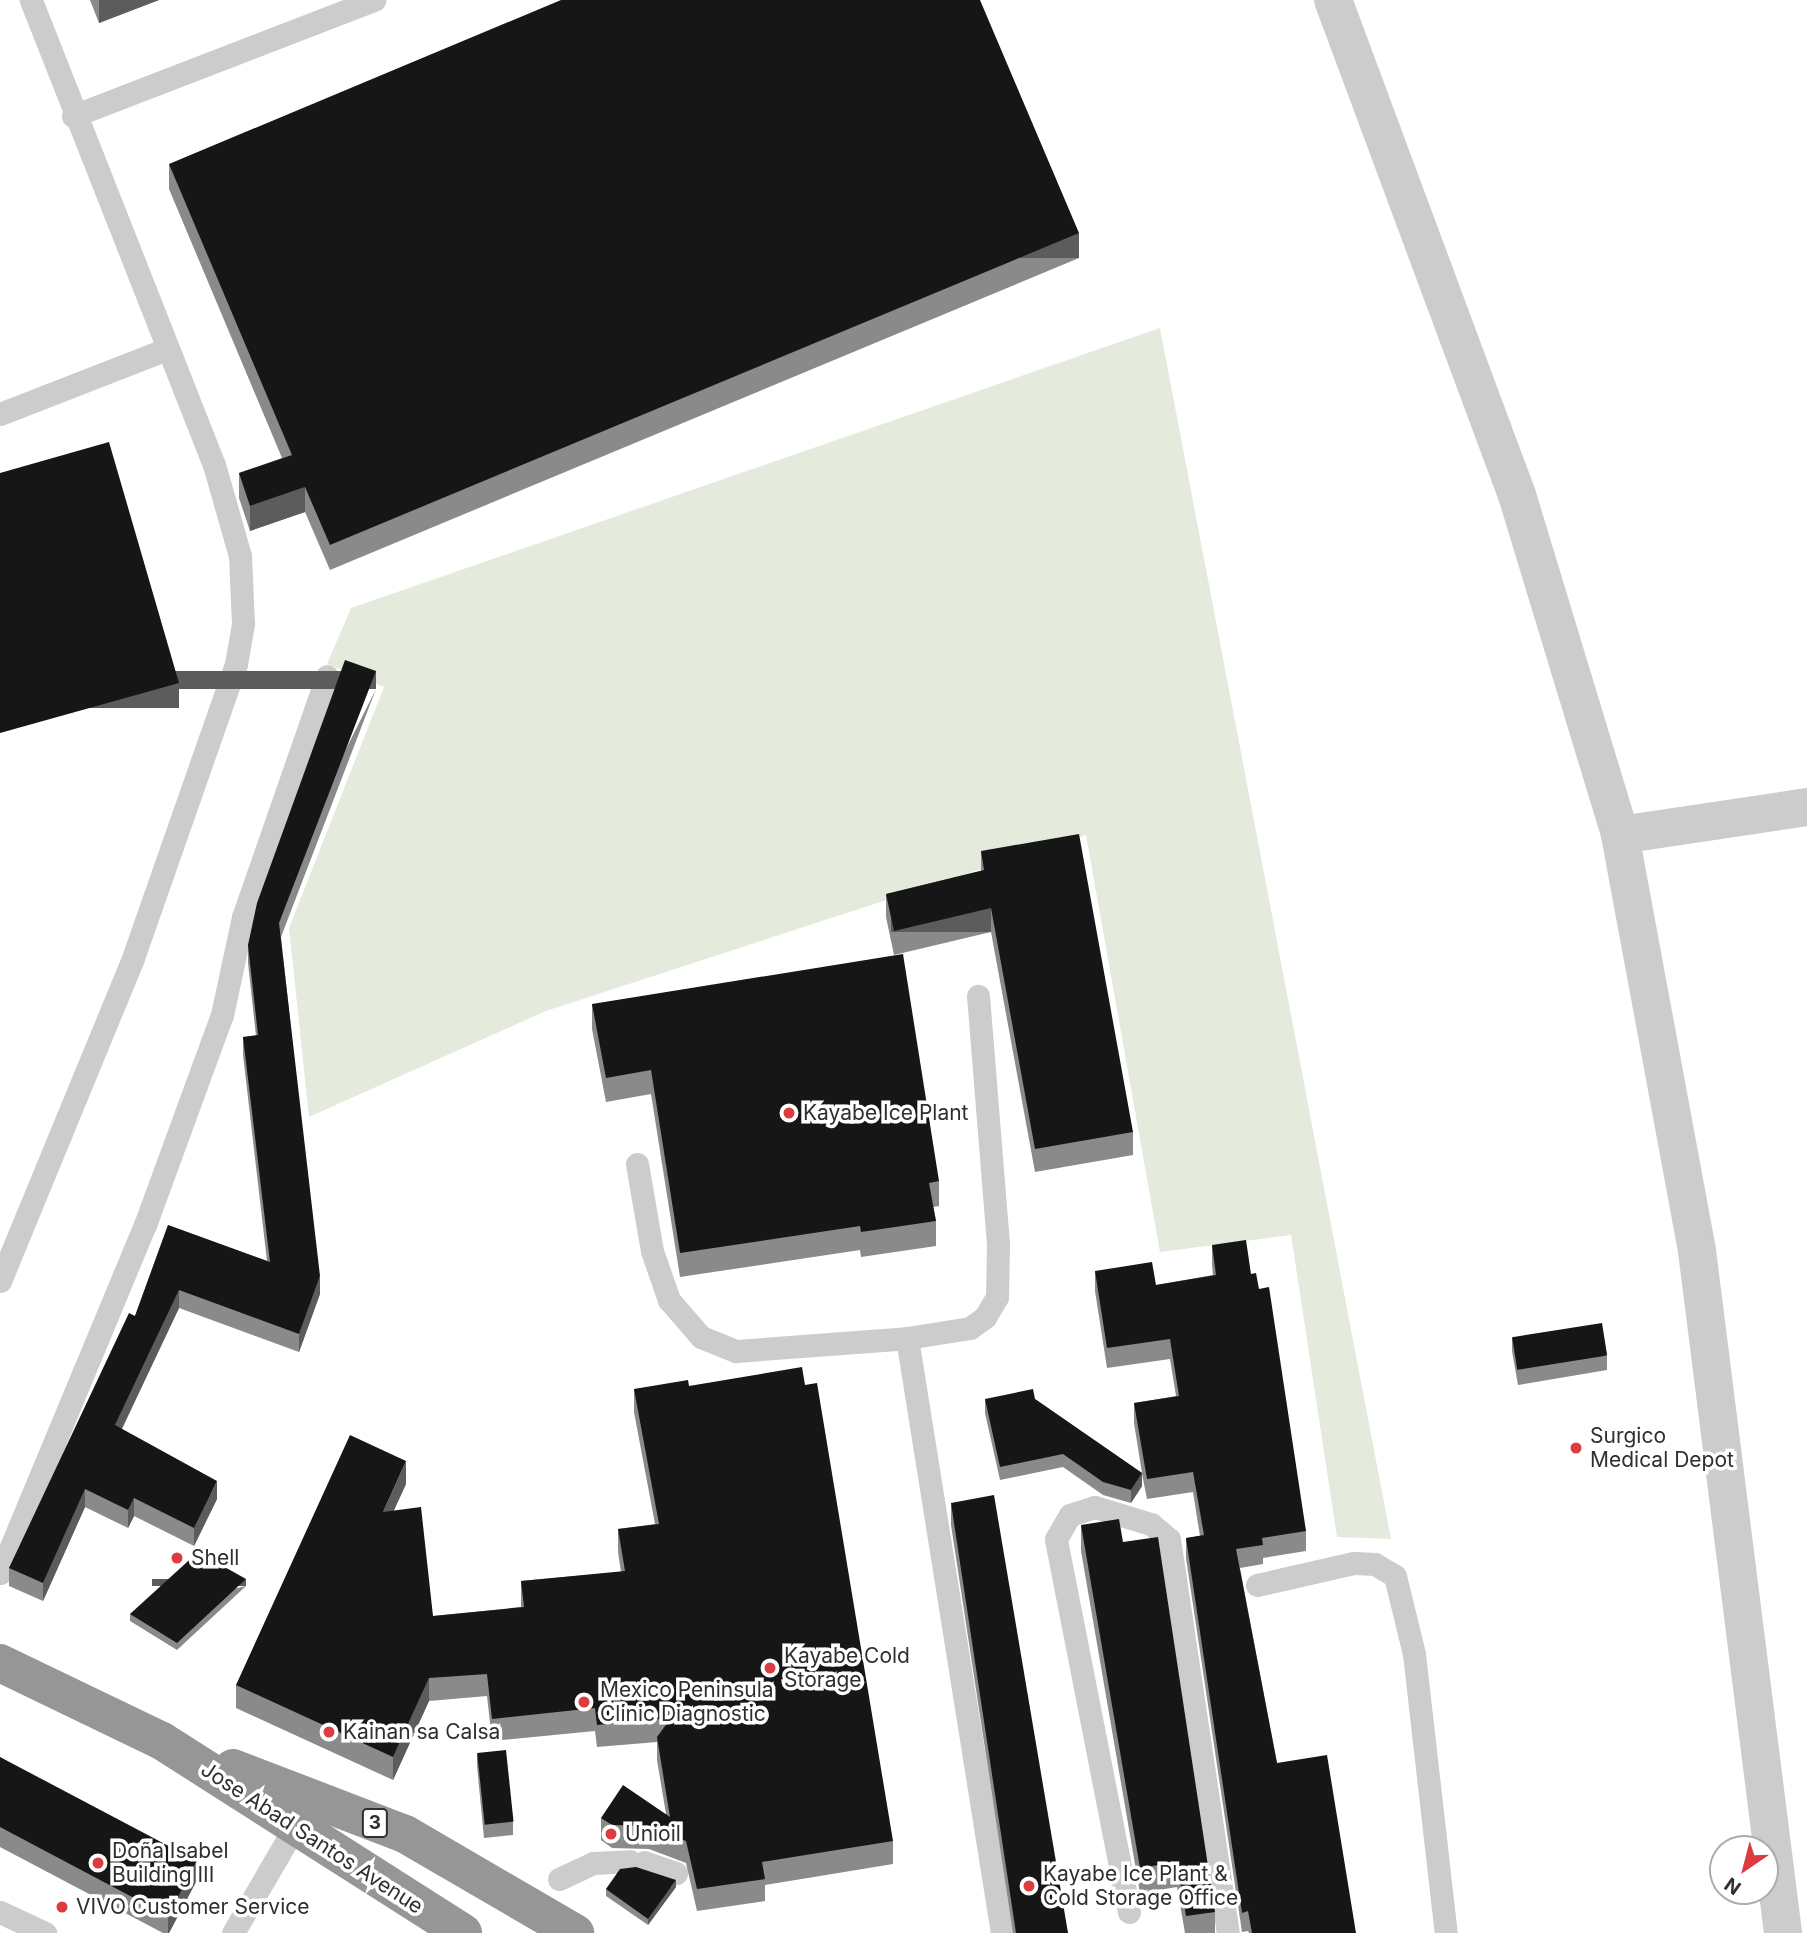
<!DOCTYPE html>
<meta charset="utf-8">
<style>
body{margin:0}
#map{position:relative;width:1807px;height:1933px;overflow:hidden;background:#fff;font-family:Inter,sans-serif}
div>[style]{position:absolute}
[style*='--x']{left:calc(var(--x)*1px);top:calc(var(--y)*1px);width:calc(var(--w)*1px);rotate:calc(var(--a)*1deg)}
.green>*{inset:0;background:#e4ebdd}
.lane>*{height:23px;margin:-11.5px;padding:0 11.5px;transform-origin:11.5px;border-radius:11.5px;background:#ccc}
.street>*{height:38px;margin:-19px;padding:0 19px;transform-origin:19px;border-radius:19px;background:#ccc}
.highway>*{height:38px;margin:-19px;padding:0 19px;transform-origin:19px;border-radius:19px;background:#969696}
.wall>*{inset:0;background:#8a8a8a}
.shaded-wall>*{inset:0;background:#5c5c5c;transform-origin:0 0}
.building>*{inset:0;background:#161616;transform-origin:0 0}
.dots>*{width:19px;height:19px;translate:-50% -50%;box-sizing:border-box;border:4px solid #fff;border-radius:50%}
span{translate:-50% -50%;white-space:nowrap;text-align:center;line-height:1.15;-webkit-text-stroke:7px #fff;paint-order:stroke}
.shield-label span{padding:2px 5px;background:#fff;border:2px solid;border-radius:5px;-webkit-text-stroke-width:0}
.shield-label{font-size:19px;color:#2f2f2f;font-weight:700}
.poi-label{font-size:21px;color:#2f2f2f}
.left{translate:0 -50%;text-align:left}
.street-label{font-size:21px;color:#2f2f2f}
.north{position:absolute;left:1709px;top:1835px;width:70px;height:70px;box-sizing:border-box;background:#fff;border:2px solid #acacac;border-radius:50%;rotate:215deg;font-size:19px;font-weight:700;line-height:28px;text-align:center;color:#2f2f2f}
.north::after{content:'';display:block;margin:auto;width:24px;height:32px;background:#dc3b40;clip-path:polygon(50% 0,100% 100%,50% 72%,0 100%)}
</style>
<div id="map">
<div class="green">
<i style="clip-path:polygon(1160px 328px,1391px 1539px,1337px 1537px,1291px 1235px,1160px 1252px,1086px 835px,546px 1011px,309px 1117px,289px 928px,384px 687px,327px 664px,351px 608px)"></i>
</div>
<div class="lane">
<i style="--x:73;--y:116;--w:323;--a:-21.1"></i>
<i style="--x:0;--y:414;--w:179;--a:-21.3"></i>
<i style="--x:637;--y:1164;--w:88;--a:80.2"></i>
<i style="--x:652;--y:1251;--w:52;--a:70.9"></i>
<i style="--x:669;--y:1300;--w:49;--a:49.1"></i>
<i style="--x:701;--y:1337;--w:38;--a:22"></i>
<i style="--x:736;--y:1351;--w:171;--a:-4.3"></i>
<i style="--x:907;--y:1338;--w:64;--a:-9"></i>
<i style="--x:970;--y:1328;--w:19;--a:-36"></i>
<i style="--x:985;--y:1317;--w:23;--a:-59"></i>
<i style="--x:997;--y:1297;--w:53;--a:-88.9"></i>
<i style="--x:998;--y:1244;--w:249;--a:-94.6"></i>
<i style="--x:0;--y:1281;--w:349;--a:-67.6"></i>
<i style="--x:133;--y:958;--w:312;--a:-70.7"></i>
<i style="--x:236;--y:664;--w:41;--a:-80.1"></i>
<i style="--x:243;--y:624;--w:68;--a:-92.5"></i>
<i style="--x:240;--y:556;--w:95;--a:-105.9"></i>
<i style="--x:214;--y:465;--w:500;--a:-111.5"></i>
<i style="--x:907;--y:1338;--w:603;--a:80.93"></i>
<i style="--x:0;--y:1573;--w:377;--a:-67.4"></i>
<i style="--x:145;--y:1225;--w:224;--a:-69.9"></i>
<i style="--x:222;--y:1015;--w:100;--a:-77.9"></i>
<i style="--x:243;--y:917;--w:255;--a:-70.8"></i>
<i style="--x:1257;--y:1585;--w:99;--a:-12.8"></i>
<i style="--x:1354;--y:1563;--w:21;--a:3"></i>
<i style="--x:1375;--y:1564;--w:23;--a:31"></i>
<i style="--x:1395;--y:1576;--w:80;--a:76.3"></i>
<i style="--x:1414;--y:1654;--w:281;--a:83.5"></i>
<i style="--x:644;--y:1862;--w:34;--a:19"></i>
<i style="--x:559;--y:1879;--w:38;--a:-25"></i>
<i style="--x:594;--y:1863;--w:36;--a:-3"></i>
<i style="--x:0;--y:1912;--w:50;--a:25"></i>
<i style="--x:1129;--y:1912;--w:380;--a:-101.1"></i>
<i style="--x:1056;--y:1539;--w:28;--a:-60"></i>
<i style="--x:1070;--y:1515;--w:26;--a:-18"></i>
<i style="--x:1095;--y:1507;--w:59;--a:16.9"></i>
<i style="--x:1151;--y:1524;--w:23;--a:40"></i>
<i style="--x:1169;--y:1539;--w:398;--a:81.5"></i>
<i style="--x:233;--y:1933;--w:121;--a:-59.8"></i>
</div>
<div class="street">
<i style="--x:1333;--y:0;--w:528;--a:69.61"></i>
<i style="--x:1517;--y:495;--w:355;--a:73.1"></i>
<i style="--x:1620;--y:835;--w:423;--a:79.5"></i>
<i style="--x:1697;--y:1251;--w:687;--a:82.81"></i>
<i style="--x:1620;--y:835;--w:189;--a:-8.5"></i>
</div>
<div class="highway">
<i style="--x:0;--y:1663;--w:180;--a:25.7"></i>
<i style="--x:162;--y:1741;--w:357;--a:32.5"></i>
<i style="--x:233;--y:1768;--w:184;--a:21"></i>
<i style="--x:405;--y:1834;--w:197;--a:30.2"></i>
</div>
<div class="wall">
<i style="clip-path:polygon(90px 0,159px 0,99px 23px)"></i>
<i style="clip-path:polygon(169px 164px,1079px 258px,330px 570px,305px 512px,250px 531px,239px 498px,239px 473px,282px 458px,169px 189px)"></i>
<i style="clip-path:polygon(376px 689px,281px 937px,320px 1294px,299px 1352px,179px 1308px,122px 1429px,217px 1499px,194px 1546px,134px 1516px,128px 1528px,85px 1507px,43px 1601px,9px 1586px,9px 1568px,135px 1316px,168px 1225px,267px 1261px,243px 1055px,243px 1037px,256px 1036px,248px 963px,248px 945px)"></i>
<i style="clip-path:polygon(981px 851px,1133px 1132px,1133px 1155px,1035px 1172px,991px 932px,894px 955px,886px 917px,886px 894px,981px 871px)"></i>
<i style="clip-path:polygon(592px 1004px,939px 1181px,939px 1206px,933px 1207px,936px 1221px,936px 1246px,861px 1257px,860px 1250px,680px 1277px,651px 1094px,606px 1102px,592px 1029px)"></i>
<i style="clip-path:polygon(1212px 1245px,1251px 1274px,1306px 1531px,1306px 1551px,1263px 1558px,1263px 1564px,1240px 1568px,1277px 1763px,1356px 1933px,1249px 1933px,1248px 1931px,1242px 1932px,1186px 1558px,1186px 1538px,1200px 1536px,1193px 1492px,1147px 1499px,1142px 1474px,1142px 1486px,1131px 1503px,1103px 1495px,1063px 1467px,1000px 1480px,985px 1413px,985px 1399px,1035px 1399px,1142px 1473px,1134px 1423px,1134px 1403px,1176px 1396px,1170px 1359px,1107px 1368px,1095px 1291px,1095px 1271px,1156px 1285px,1213px 1275px,1212px 1265px)"></i>
<i style="clip-path:polygon(1512px 1338px,1607px 1356px,1607px 1370px,1518px 1385px,1512px 1351px)"></i>
<i style="clip-path:polygon(689px 1386px,893px 1841px,893px 1864px,765px 1885px,765px 1901px,697px 1911px,686px 1863px,649px 1849px,612px 1848px,601px 1840px,601px 1818px,666px 1814px,657px 1760px,657px 1742px,597px 1747px,595px 1731px,492px 1741px,487px 1696px,429px 1701px,393px 1780px,236px 1708px,236px 1685px,406px 1484px,394px 1510px,433px 1616px,521px 1607px,521px 1581px,621px 1572px,618px 1552px,618px 1529px,655px 1524px,634px 1412px,634px 1389px)"></i>
<i style="clip-path:polygon(951px 1503px,1068px 1933px,1013px 1933px,951px 1525px)"></i>
<i style="clip-path:polygon(1081px 1525px,1123px 1542px,1215px 1912px,1215px 1933px,1185px 1933px,1177px 1887px,1140px 1893px,1081px 1551px)"></i>
<i style="clip-path:polygon(246px 1586px,177px 1650px,130px 1621px,130px 1614px)"></i>
<i style="clip-path:polygon(477px 1753px,513px 1822px,513px 1835px,484px 1838px,477px 1766px)"></i>
<i style="clip-path:polygon(0 1757px,197px 1880px,169px 1933px,163px 1933px,0 1847px)"></i>
<i style="clip-path:polygon(676px 1887px,648px 1925px,606px 1896px,606px 1889px)"></i>
</div>
<div class="shaded-wall">
<i style="clip-path:polygon(99px 0,159px 0,99px 23px)"></i>
<i style="left:1079px;top:233px;width:25px;height:811px;rotate:90deg"></i>
<i style="clip-path:polygon(305px 487px,305px 512px,250px 531px,250px 506px)"></i>
<i style="left:376px;top:671px;width:18px;height:270px;rotate:90deg"></i>
<i style="left:179px;top:683px;width:25px;height:186px;rotate:90deg"></i>
<i style="left:991px;top:908px;width:24px;height:100px;rotate:90deg"></i>
<i style="clip-path:polygon(320px 1276px,320px 1294px,299px 1352px,299px 1334px)"></i>
<i style="clip-path:polygon(179px 1290px,179px 1308px,115px 1443px,115px 1425px)"></i>
<i style="clip-path:polygon(406px 1461px,406px 1484px,383px 1534px,383px 1512px)"></i>
<i style="clip-path:polygon(1142px 1473px,1142px 1486px,1131px 1503px,1131px 1490px)"></i>
<i style="clip-path:polygon(217px 1481px,217px 1499px,194px 1546px,194px 1528px)"></i>
<i style="clip-path:polygon(85px 1489px,85px 1507px,43px 1601px,43px 1583px)"></i>
<i style="clip-path:polygon(134px 1498px,134px 1516px,128px 1528px,128px 1510px)"></i>
<i style="left:246px;top:1579px;width:7px;height:94px;rotate:90deg"></i>
<i style="clip-path:polygon(429px 1678px,429px 1701px,393px 1780px,393px 1757px)"></i>
<i style="clip-path:polygon(197px 1861px,197px 1880px,169px 1933px,168px 1933px,168px 1916px)"></i>
<i style="clip-path:polygon(676px 1880px,676px 1887px,648px 1925px,648px 1919px)"></i>
</div>
<div class="building">
<i style="clip-path:polygon(561px 0,980px 0,1079px 233px,330px 545px,305px 487px,250px 506px,239px 473px,292px 455px,169px 164px)"></i>
<i style="clip-path:polygon(109px 442px,179px 683px,0 733px,0 473px)"></i>
<i style="clip-path:polygon(345px 660px,376px 671px,279px 923px,320px 1276px,299px 1334px,179px 1290px,115px 1425px,217px 1481px,194px 1528px,134px 1498px,128px 1510px,85px 1489px,43px 1583px,9px 1568px,129px 1313px,135px 1316px,168px 1225px,270px 1262px,243px 1037px,258px 1035px,248px 945px,257px 903px)"></i>
<i style="clip-path:polygon(1079px 834px,1133px 1132px,1035px 1149px,991px 908px,894px 931px,886px 894px,984px 870px,981px 851px)"></i>
<i style="clip-path:polygon(903px 954px,939px 1181px,929px 1183px,936px 1221px,861px 1232px,860px 1226px,680px 1253px,651px 1070px,606px 1078px,592px 1004px)"></i>
<i style="clip-path:polygon(1246px 1240px,1251px 1274px,1256px 1273px,1259px 1289px,1269px 1287px,1306px 1531px,1262px 1538px,1263px 1545px,1236px 1549px,1277px 1763px,1327px 1755px,1356px 1933px,1252px 1933px,1248px 1911px,1242px 1913px,1186px 1538px,1204px 1535px,1193px 1472px,1147px 1479px,1134px 1403px,1179px 1396px,1170px 1339px,1107px 1348px,1095px 1271px,1152px 1262px,1156px 1285px,1216px 1275px,1212px 1245px)"></i>
<i style="left:1602px;top:1323px;width:33px;height:91px;rotate:81deg"></i>
<i style="clip-path:polygon(802px 1367px,805px 1385px,817px 1383px,893px 1841px,762px 1862px,765px 1879px,697px 1889px,686px 1841px,649px 1826px,612px 1825px,601px 1818px,623px 1785px,670px 1817px,657px 1737px,671px 1718px,597px 1725px,595px 1708px,492px 1719px,487px 1674px,429px 1678px,393px 1757px,236px 1685px,350px 1435px,406px 1461px,383px 1512px,421px 1507px,433px 1616px,524px 1607px,521px 1581px,625px 1571px,618px 1529px,659px 1524px,634px 1389px,688px 1380px,689px 1386px)"></i>
<i style="clip-path:polygon(1033px 1389px,1035px 1399px,1142px 1473px,1131px 1490px,1103px 1482px,1063px 1454px,1000px 1467px,985px 1399px)"></i>
<i style="clip-path:polygon(994px 1495px,1068px 1933px,1016px 1933px,951px 1503px)"></i>
<i style="clip-path:polygon(1119px 1519px,1123px 1542px,1158px 1537px,1215px 1912px,1186px 1916px,1177px 1862px,1140px 1868px,1081px 1525px)"></i>
<i style="clip-path:polygon(198px 1552px,246px 1579px,177px 1643px,130px 1614px)"></i>
<i style="left:506px;top:1750px;width:72px;height:29px;rotate:84deg"></i>
<i style="clip-path:polygon(0 1757px,197px 1861px,168px 1916px,0 1827px)"></i>
<i style="clip-path:polygon(636px 1867px,676px 1880px,648px 1919px,606px 1889px,620px 1869px)"></i>
</div>
<div class="dots">
<i style="left:789px;top:1113px;background:#dc3b40"></i>
<i style="left:1576px;top:1448px;background:#dc3b40"></i>
<i style="left:177px;top:1558px;background:#dc3b40"></i>
<i style="left:770px;top:1668px;background:#dc3b40"></i>
<i style="left:584px;top:1702px;background:#dc3b40"></i>
<i style="left:329px;top:1732px;background:#dc3b40"></i>
<i style="left:611px;top:1834px;background:#dc3b40"></i>
<i style="left:98px;top:1863px;background:#dc3b40"></i>
<i style="left:1029px;top:1886px;background:#dc3b40"></i>
<i style="left:62px;top:1907px;background:#dc3b40"></i>
</div>
<div class="shield-label">
<span style="left:375px;top:1823px">3</span>
</div>
<div class="poi-label">
<span class="left" style="left:803px;top:1113px">Kayabe Ice Plant</span>
<span class="left" style="left:1590px;top:1448px">Surgico<br>Medical Depot</span>
<span class="left" style="left:191px;top:1558px">Shell</span>
<span class="left" style="left:784px;top:1668px">Kayabe Cold<br>Storage</span>
<span class="left" style="left:600px;top:1702px">Mexico Peninsula<br>Clinic Diagnostic</span>
<span class="left" style="left:343px;top:1732px">Kainan sa Calsa</span>
<span class="left" style="left:625px;top:1834px">Unioil</span>
<span class="left" style="left:112px;top:1863px">Doña Isabel<br>Building III</span>
<span class="left" style="left:1043px;top:1886px">Kayabe Ice Plant &amp;<br>Cold Storage Office</span>
<span class="left" style="left:76px;top:1907px">VIVO Customer Service</span>
</div>
<div class="street-label">
<span style="left:312px;top:1838px;rotate:33deg">Jose Abad Santos Avenue</span>
</div>
<div class="north">N</div>
</div>
